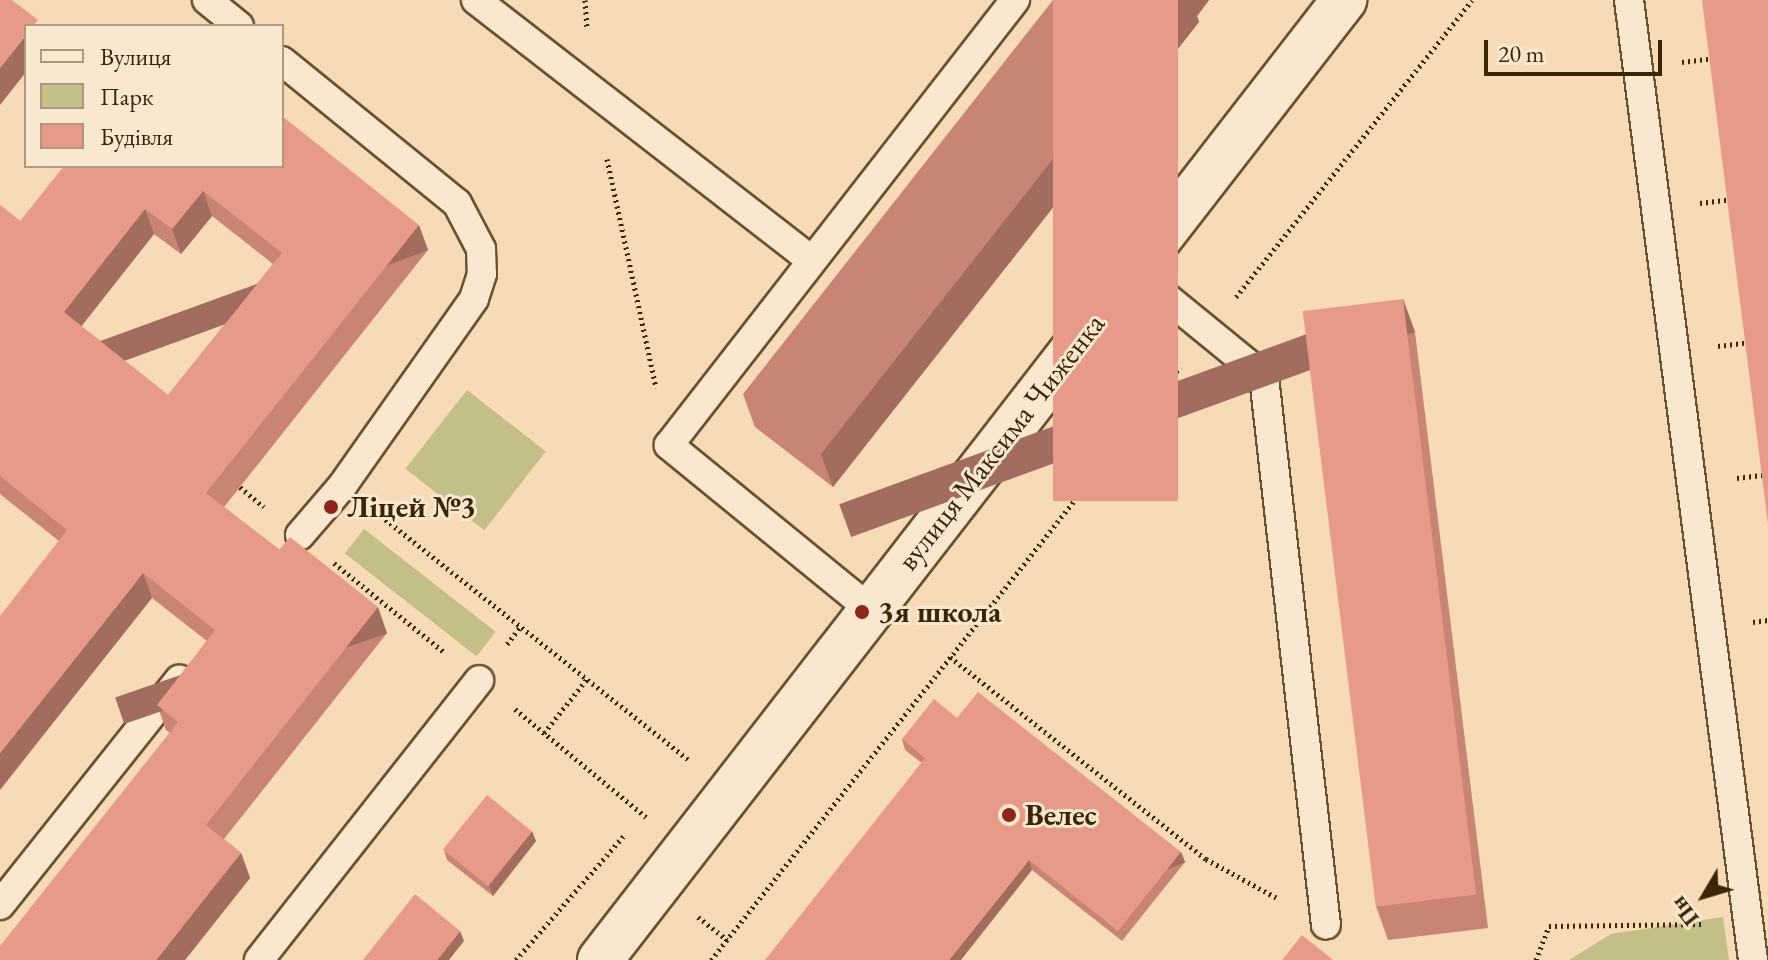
<!DOCTYPE html>
<meta charset="utf-8">
<style>
body{margin:0}
#map{position:relative;width:1768px;height:960px;overflow:hidden;background:#f6dbb6;font-family:"EB Garamond",serif}
div>[style]{position:absolute}
[style*='--x']{left:calc(var(--x)*1px);top:calc(var(--y)*1px);width:calc(var(--w)*1px);rotate:calc(var(--a)*1deg)}
.green>*{inset:0;background:#c4be88;transform-origin:0 0}
.path>*{height:5px;margin-top:-2.5px;transform-origin:0;background:repeating-linear-gradient(90deg,#3a2504 0 2px,transparent 0 6px)}
.roads{filter:drop-shadow(2px 0 #695230) drop-shadow(-2px 0 #695230) drop-shadow(0 2px #695230) drop-shadow(0 -2px #695230)}
.lane>*{height:28px;margin:-14px;padding:0 14px;transform-origin:14px;border-radius:14px;background:#f9e8d0}
.secondary>*{height:44px;margin:-22px;padding:0 22px;transform-origin:22px;border-radius:22px;background:#f9e8d0}
.wall>*{inset:0;background:#c88475}
.shaded-wall>*{inset:0;background:#a26c5f;transform-origin:0 0}
.building>*{inset:0;background:#e89a88;transform-origin:0 0}
.dots>*{width:22px;height:22px;translate:-50% -50%;box-sizing:border-box;border:4px solid #f9e8d0;border-radius:50%}
span{translate:-50% -50%;white-space:nowrap;text-align:center;line-height:1.15;-webkit-text-stroke:6px #f9e8d0;paint-order:stroke}
.street-label{font-size:30px;color:#3a2504}
.poi-label{font-size:30px;color:#3a2504;font-weight:700}
.left{translate:0 -50%;text-align:left}
.legend{position:absolute;left:24px;top:24px;width:260px;height:144px;box-sizing:border-box;background:#f9e8d0;border:2px solid #ad9a7e;margin:0;padding:10px 14px;list-style:none;font-size:24px;color:#3a2504}
.legend li{display:flex;align-items:center;gap:16px;height:40px}
.legend b{width:40px;border:2px solid #ad9a7e}
.north{position:absolute;left:1664px;top:856px;width:80px;height:80px;-webkit-text-stroke:6px #f9e8d0;paint-order:stroke;rotate:232deg;font-size:22px;font-weight:700;line-height:32px;text-align:center;color:#3a2504}
.north::after{content:'';display:block;margin:auto;width:28px;height:36px;background:#3a2504;clip-path:polygon(50% 0,100% 100%,50% 72%,0 100%)}
.scale{position:absolute;left:1484px;top:40px;width:178px;height:36px;box-sizing:border-box;border:4px solid #3a2504;border-top:0;padding-left:10px;font-size:24px;line-height:28px;white-space:nowrap;color:#3a2504;-webkit-text-stroke:6px #f9e8d0;paint-order:stroke}
</style>
<div id="map">
<div class="green">
<i style="left:467px;top:390px;width:100px;height:100px;rotate:38deg"></i>
<i style="left:364px;top:529px;width:167px;height:31px;rotate:38deg"></i>
<i style="clip-path:polygon(1723px 917px,1729px 960px,1569px 960px,1611px 934px)"></i>
</div>
<div class="path">
<i style="--x:585;--y:0;--w:27;--a:86"></i>
<i style="--x:1682;--y:62;--w:34;--a:-7"></i>
<i style="--x:607;--y:159;--w:234;--a:77.9"></i>
<i style="--x:1700;--y:203;--w:33;--a:-7"></i>
<i style="--x:1236;--y:297;--w:379;--a:-51.5"></i>
<i style="--x:1718;--y:346;--w:34;--a:-7"></i>
<i style="--x:1737;--y:478;--w:31;--a:-7"></i>
<i style="--x:240;--y:487;--w:31;--a:40"></i>
<i style="--x:376;--y:512;--w:398;--a:38.4"></i>
<i style="--x:334;--y:563;--w:143;--a:39"></i>
<i style="--x:1753;--y:622;--w:15;--a:-8"></i>
<i style="--x:507;--y:644;--w:23;--a:-52"></i>
<i style="--x:950;--y:657;--w:326;--a:38.3"></i>
<i style="--x:1206;--y:859;--w:81;--a:28.8"></i>
<i style="--x:515;--y:709;--w:170;--a:39.5"></i>
<i style="--x:544;--y:733;--w:69;--a:-51.5"></i>
<i style="--x:698;--y:917;--w:37;--a:38"></i>
<i style="--x:516;--y:960;--w:167;--a:-49.1"></i>
<i style="--x:711;--y:960;--w:756;--a:-51.66"></i>
<i style="--x:1536;--y:960;--w:36;--a:-69"></i>
<i style="--x:1549;--y:926;--w:154;--a:-0.7"></i>
</div>
<div class="roads">
<div class="lane">
<i style="--x:207;--y:0;--w:41;--a:39.1"></i>
<i style="--x:476;--y:0;--w:425;--a:37.8"></i>
<i style="--x:1629;--y:0;--w:968;--a:82.64"></i>
<i style="--x:282;--y:61;--w:225;--a:39.1"></i>
<i style="--x:457;--y:203;--w:52;--a:62.4"></i>
<i style="--x:481;--y:249;--w:25;--a:88"></i>
<i style="--x:482;--y:274;--w:26;--a:108"></i>
<i style="--x:474;--y:299;--w:228;--a:125.2"></i>
<i style="--x:343;--y:485;--w:66;--a:130.7"></i>
<i style="--x:1134;--y:271;--w:168;--a:39.2"></i>
<i style="--x:1264;--y:377;--w:551;--a:83.55"></i>
<i style="--x:871;--y:610;--w:261;--a:-140.8"></i>
<i style="--x:669;--y:445;--w:564;--a:-52.13"></i>
<i style="--x:0;--y:905;--w:288;--a:-51.5"></i>
<i style="--x:259;--y:960;--w:356;--a:-51.8"></i>
</div>
<div class="secondary">
<i style="--x:600;--y:960;--w:1215;--a:-52.22"></i>
</div>
</div>
<div class="wall">
<i style="clip-path:polygon(1053px 0,1209px 0,1197px 16px,1199px 22px,833px 487px,755px 427px,743px 394px)"></i>
<i style="clip-path:polygon(evenodd,282px 166px,428px 250px,224px 507px,387px 633px,224px 839px,241px 853px,250px 878px,185px 960px,169px 732px,166px 730px,157px 705px,207px 641px,152px 598px,59px 541px,0 494px,0 205px,20px 221px,282px 166px,212px 216px,273px 264px,168px 395px,81px 326px,154px 234px,181px 254px,212px 216px)"></i>
<i style="clip-path:polygon(1403px 299px,1415px 332px,1488px 928px,1388px 940px,1376px 906px)"></i>
<i style="clip-path:polygon(957px 718px,1181px 852px,1185px 862px,1122px 941px,1032px 870px,922px 763px,905px 750px,902px 739px)"></i>
<i style="clip-path:polygon(536px 841px,493px 896px,447px 860px,444px 850px)"></i>
</div>
<div class="shaded-wall">
<i style="clip-path:polygon(1178px 0,1209px 0,1197px 16px,1199px 22px,833px 487px,821px 454px)"></i>
<i style="clip-path:polygon(26px 35px,26px 72px,0 105px,0 68px)"></i>
<i style="clip-path:polygon(203px 191px,212px 216px,181px 254px,172px 229px)"></i>
<i style="clip-path:polygon(145px 209px,154px 234px,73px 337px,64px 312px)"></i>
<i style="left:419px;top:225px;width:27px;height:342px;rotate:70deg"></i>
<i style="left:1403px;top:299px;width:35px;height:600px;rotate:70deg"></i>
<i style="clip-path:polygon(143px 573px,152px 598px,0 790px,0 753px)"></i>
<i style="left:378px;top:607px;width:28px;height:278px;rotate:71deg"></i>
<i style="clip-path:polygon(532px 831px,536px 841px,493px 896px,489px 886px)"></i>
<i style="left:1181px;top:852px;width:11px;height:101px;rotate:68deg"></i>
<i style="clip-path:polygon(241px 853px,250px 878px,185px 960px,156px 960px)"></i>
<i style="clip-path:polygon(1029px 860px,1032px 870px,961px 960px,949px 960px)"></i>
<i style="clip-path:polygon(460px 931px,464px 941px,449px 960px,437px 960px)"></i>
</div>
<div class="building">
<i style="clip-path:polygon(0 0,12px 0,38px 20px,33px 26px,26px 26px,26px 35px,0 68px)"></i>
<i style="left:1053px;top:0;width:125px;height:501px"></i>
<i style="clip-path:polygon(1702px 0,1768px 0,1768px 524px)"></i>
<i style="clip-path:polygon(evenodd,282px 116px,419px 225px,206px 493px,279px 550px,290px 537px,378px 607px,206px 825px,241px 853px,156px 960px,0 960px,0 946px,178px 722px,157px 705px,215px 630px,143px 573px,0 753px,0 616px,67px 530px,0 476px,0 205px,20px 221px,64px 166px,282px 166px,282px 116px,203px 191px,282px 253px,168px 395px,64px 312px,145px 209px,172px 229px,203px 191px)"></i>
<i style="left:1403px;top:299px;width:600px;height:101px;rotate:83deg"></i>
<i style="clip-path:polygon(978px 692px,1181px 852px,1118px 931px,1029px 860px,949px 960px,765px 960px,925px 758px,902px 739px,934px 699px,957px 718px)"></i>
<i style="left:487px;top:795px;width:58px;height:70px;rotate:39deg"></i>
<i style="clip-path:polygon(415px 894px,460px 931px,437px 960px,363px 960px)"></i>
<i style="clip-path:polygon(1302px 935px,1333px 960px,1282px 960px)"></i>
</div>
<div class="dots">
<i style="left:331px;top:507px;background:#8f2418"></i>
<i style="left:862px;top:612px;background:#8f2418"></i>
<i style="left:1009px;top:815px;background:#8f2418"></i>
</div>
<div class="street-label">
<span style="left:1001px;top:442px;rotate:-52deg">вулиця Максима Чиженка</span>
</div>
<div class="poi-label">
<span class="left" style="left:347px;top:507px">Ліцей №3</span>
<span class="left" style="left:878px;top:612px">3я школа</span>
<span class="left" style="left:1025px;top:815px">Велес</span>
</div>
<ul class="legend">
<li><b style="height:10px;background:#f9e8d0"></b>Вулиця</li>
<li><b style="height:22px;background:#c4be88"></b>Парк</li>
<li><b style="height:22px;background:#e89a88"></b>Будівля</li>
</ul>
<div class="north">Пн</div>
<div class="scale">20 m</div>
</div>
